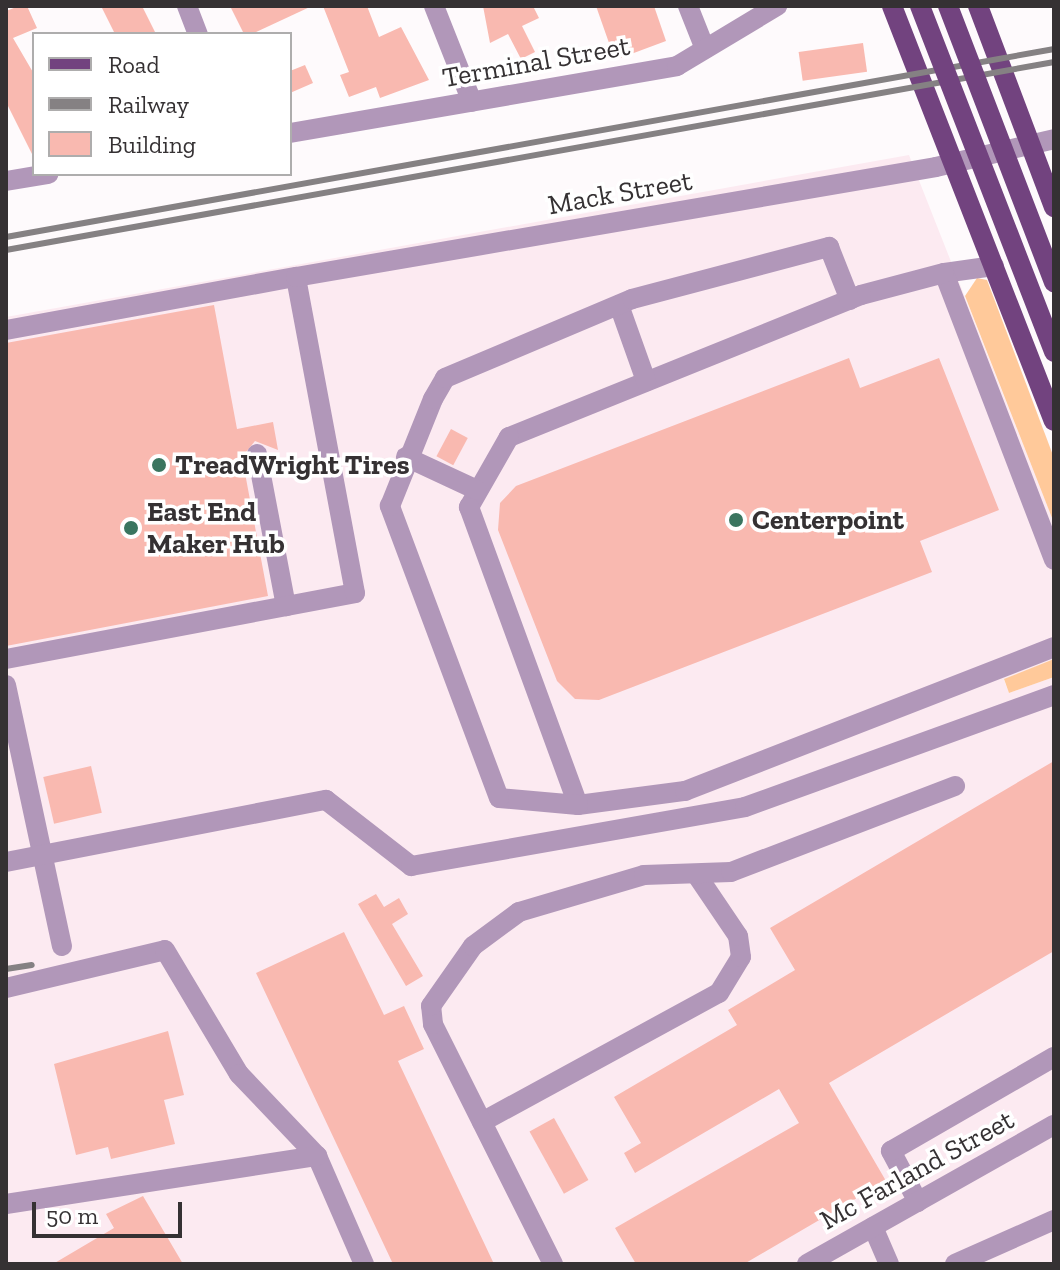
<!DOCTYPE html>
<style>
body{margin:0}
#map{position:relative;width:1060px;height:1270px;overflow:hidden;background:#fefafc;font-family:"Zilla Slab",serif}
div>[style]{position:absolute}
[style*='--x']{left:calc(var(--x)*1px);top:calc(var(--y)*1px);width:calc(var(--w)*1px);rotate:calc(var(--a)*1deg)}
.built>*{inset:0;background:#fceaf1}
.green>*{inset:0;background:#ffc99a}
.building>*{inset:0;background:#f9b9b0;transform-origin:0 0}
.minor>*{height:20px;margin:-10px;padding:0 10px;transform-origin:10px;border-radius:10px;background:#b197b9}
.major>*{height:20px;margin:-10px;padding:0 10px;transform-origin:10px;border-radius:10px;background:#72437f}
.rail>*{height:6px;margin:-3px;padding:0 3px;transform-origin:3px;border-radius:3px;background:#858183}
.major-bridge>*{height:20px;margin:-10px;padding:0 10px;transform-origin:10px;border-radius:10px;background:#72437f}
.dots>*{width:22px;height:22px;translate:-50% -50%;box-sizing:border-box;border:4px solid #fff;border-radius:50%}
span{translate:-50% -50%;white-space:nowrap;text-align:center;line-height:1.15;-webkit-text-stroke:7px #fff;paint-order:stroke}
.street-label{font-size:28px;color:#353133}
.poi-label{font-size:28px;color:#353133;font-weight:700}
.left{translate:0 -50%;text-align:left}
.frame{position:absolute;inset:0;border:8px solid #353133;pointer-events:none}
.legend{position:absolute;left:32px;top:32px;width:260px;height:144px;box-sizing:border-box;background:#fff;border:2px solid #aeadad;margin:0;padding:10px 14px;list-style:none;font-size:24px;color:#353133}
.legend li{display:flex;align-items:center;gap:16px;height:40px}
.legend b{width:40px;border:2px solid #aeadad}
.scale{position:absolute;left:32px;top:1202px;width:150px;height:36px;box-sizing:border-box;border:4px solid #353133;border-top:0;padding-left:10px;font-size:24px;line-height:28px;white-space:nowrap;color:#353133;-webkit-text-stroke:6px #fff;paint-order:stroke}
</style>
<div id="map">
<div class="built">
<i style="clip-path:polygon(909px 155px,1054px 523px,1054px 659px,1004px 680px,1009px 693px,1054px 677px,1054px 1264px,6px 1264px,6px 317px)"></i>
</div>
<div class="green">
<i style="clip-path:polygon(977px 278px,987px 280px,1054px 458px,1054px 523px,965px 296px)"></i>
<i style="clip-path:polygon(1054px 659px,1054px 677px,1009px 693px,1004px 679px)"></i>
</div>
<div class="building">
<i style="clip-path:polygon(19px 6px,27px 6px,37px 28px,13px 38px,34px 74px,32px 154px,6px 102px,6px 11px)"></i>
<i style="clip-path:polygon(101px 6px,142px 6px,156px 34px,115px 34px)"></i>
<i style="clip-path:polygon(230px 6px,312px 6px,252px 34px,244px 34px)"></i>
<i style="clip-path:polygon(323px 6px,367px 6px,379px 37px,401px 27px,429px 80px,380px 98px,376px 87px,349px 97px,340px 75px,349px 72px)"></i>
<i style="clip-path:polygon(483px 6px,533px 6px,539px 18px,522px 26px,535px 52px,521px 59px,508px 34px,490px 43px)"></i>
<i style="clip-path:polygon(596px 6px,654px 6px,666px 41px,615px 60px)"></i>
<i style="left:863px;top:43px;width:29px;height:65px;rotate:82deg"></i>
<i style="clip-path:polygon(305px 65px,313px 83px,290px 93px,290px 71px)"></i>
<i style="clip-path:polygon(214px 305px,237px 429px,273px 422px,278px 450px,255px 441px,242px 457px,268px 596px,6px 646px,6px 343px)"></i>
<i style="clip-path:polygon(849px 358px,860px 388px,939px 358px,999px 510px,920px 541px,932px 572px,599px 700px,575px 699px,557px 681px,498px 530px,500px 503px,516px 486px)"></i>
<i style="left:451px;top:429px;width:19px;height:31px;rotate:28deg"></i>
<i style="clip-path:polygon(1054px 761px,1054px 951px,829px 1083px,886px 1181px,744px 1264px,636px 1264px,615px 1228px,799px 1123px,779px 1089px,635px 1173px,624px 1153px,641px 1143px,614px 1097px,737px 1025px,728px 1010px,795px 970px,770px 928px)"></i>
<i style="left:91px;top:766px;width:48px;height:49px;rotate:77deg"></i>
<i style="clip-path:polygon(376px 894px,384px 907px,399px 898px,408px 914px,392px 924px,423px 976px,406px 986px,358px 904px)"></i>
<i style="clip-path:polygon(344px 932px,384px 1015px,404px 1006px,424px 1049px,398px 1061px,494px 1264px,393px 1264px,256px 973px)"></i>
<i style="clip-path:polygon(168px 1031px,184px 1095px,164px 1100px,175px 1144px,111px 1159px,108px 1147px,76px 1155px,54px 1064px)"></i>
<i style="left:554px;top:1118px;width:71px;height:28px;rotate:61deg"></i>
<i style="clip-path:polygon(143px 1196px,183px 1264px,53px 1264px,114px 1228px,106px 1214px)"></i>
</div>
<div class="minor">
<i style="--x:187;--y:6;--w:30;--a:69"></i>
<i style="--x:434;--y:6;--w:103;--a:68.4"></i>
<i style="--x:688;--y:6;--w:46;--a:68.4"></i>
<i style="--x:290;--y:133;--w:393;--a:-9.8"></i>
<i style="--x:677;--y:66;--w:117;--a:-31"></i>
<i style="--x:6;--y:181;--w:43;--a:-9.5"></i>
<i style="--x:994;--y:266;--w:50;--a:172"></i>
<i style="--x:944;--y:273;--w:307;--a:69"></i>
<i style="--x:944;--y:273;--w:86;--a:165.2"></i>
<i style="--x:861;--y:295;--w:380;--a:158"></i>
<i style="--x:509;--y:437;--w:81;--a:119.7"></i>
<i style="--x:469;--y:507;--w:317;--a:69.9"></i>
<i style="--x:578;--y:805;--w:108;--a:-7.5"></i>
<i style="--x:685;--y:791;--w:396;--a:-21.3"></i>
<i style="--x:619;--y:305;--w:81;--a:70.4"></i>
<i style="--x:6;--y:330;--w:295;--a:-10.4"></i>
<i style="--x:257;--y:454;--w:155;--a:79.2"></i>
<i style="--x:406;--y:457;--w:78;--a:24.9"></i>
<i style="--x:6;--y:659;--w:355;--a:-10.7"></i>
<i style="--x:355;--y:593;--w:321;--a:-100.6"></i>
<i style="--x:296;--y:277;--w:649;--a:-9.75"></i>
<i style="--x:936;--y:167;--w:121;--a:-13.3"></i>
<i style="--x:6;--y:685;--w:267;--a:77.9"></i>
<i style="--x:578;--y:805;--w:79;--a:-174.9"></i>
<i style="--x:499;--y:798;--w:312;--a:-110.5"></i>
<i style="--x:390;--y:506;--w:115;--a:-68.1"></i>
<i style="--x:433;--y:399;--w:24;--a:-60"></i>
<i style="--x:445;--y:378;--w:203;--a:-22.9"></i>
<i style="--x:632;--y:299;--w:204;--a:-14.8"></i>
<i style="--x:829;--y:247;--w:57;--a:68.4"></i>
<i style="--x:6;--y:862;--w:326;--a:-11"></i>
<i style="--x:326;--y:800;--w:108;--a:37.8"></i>
<i style="--x:411;--y:866;--w:339;--a:-10"></i>
<i style="--x:745;--y:807;--w:329;--a:-19.9"></i>
<i style="--x:6;--y:988;--w:163;--a:-13.4"></i>
<i style="--x:165;--y:950;--w:144;--a:59.2"></i>
<i style="--x:239;--y:1074;--w:113;--a:46.4"></i>
<i style="--x:317;--y:1156;--w:118;--a:66.5"></i>
<i style="--x:482;--y:1122;--w:270;--a:-28.6"></i>
<i style="--x:719;--y:993;--w:42;--a:-58.6"></i>
<i style="--x:741;--y:957;--w:21;--a:-98"></i>
<i style="--x:738;--y:936;--w:75;--a:-124.1"></i>
<i style="--x:918;--y:1202;--w:58;--a:-117.9"></i>
<i style="--x:891;--y:1151;--w:188;--a:-30"></i>
<i style="--x:6;--y:1204;--w:315;--a:-8.8"></i>
<i style="--x:873;--y:1227;--w:40;--a:66.6"></i>
<i style="--x:553;--y:1264;--w:268;--a:-116.6"></i>
<i style="--x:433;--y:1024;--w:18;--a:-96"></i>
<i style="--x:431;--y:1006;--w:73;--a:-55"></i>
<i style="--x:473;--y:946;--w:57;--a:-36.5"></i>
<i style="--x:519;--y:912;--w:130;--a:-16.5"></i>
<i style="--x:644;--y:875;--w:87;--a:-2"></i>
<i style="--x:731;--y:872;--w:240;--a:-21"></i>
<i style="--x:807;--y:1264;--w:283;--a:-29.4"></i>
<i style="--x:955;--y:1264;--w:108;--a:-24"></i>
</div>
<div class="major">
<i style="--x:892;--y:6;--w:445;--a:68.7"></i>
<i style="--x:978;--y:6;--w:215;--a:69.3"></i>
</div>
<div class="rail">
<i style="--x:6;--y:237;--w:1065;--a:-10.17"></i>
<i style="--x:6;--y:250;--w:1065;--a:-10.17"></i>
<i style="--x:6;--y:969;--w:26;--a:-9"></i>
</div>
<div class="major-bridge">
<i style="--x:920;--y:6;--w:371;--a:68.8"></i>
<i style="--x:948;--y:6;--w:296;--a:69"></i>
</div>
<div class="dots">
<i style="left:159px;top:465px;background:#3a755f"></i>
<i style="left:736px;top:520px;background:#3a755f"></i>
<i style="left:131px;top:528px;background:#3a755f"></i>
</div>
<div class="street-label">
<span style="left:536px;top:62px;rotate:-10deg">Terminal Street</span>
<span style="left:620px;top:193px;rotate:-10deg">Mack Street</span>
<span style="left:917px;top:1170px;rotate:-29deg">Mc Farland Street</span>
</div>
<div class="poi-label">
<span class="left" style="left:175px;top:465px">TreadWright Tires</span>
<span class="left" style="left:147px;top:528px">East End<br>Maker Hub</span>
<span class="left" style="left:752px;top:520px">Centerpoint</span>
</div>
<div class="frame"></div>
<ul class="legend">
<li><b style="height:10px;background:#72437f"></b>Road</li>
<li><b style="height:10px;background:#858183"></b>Railway</li>
<li><b style="height:22px;background:#f9b9b0"></b>Building</li>
</ul>
<div class="scale">50 m</div>
</div>
